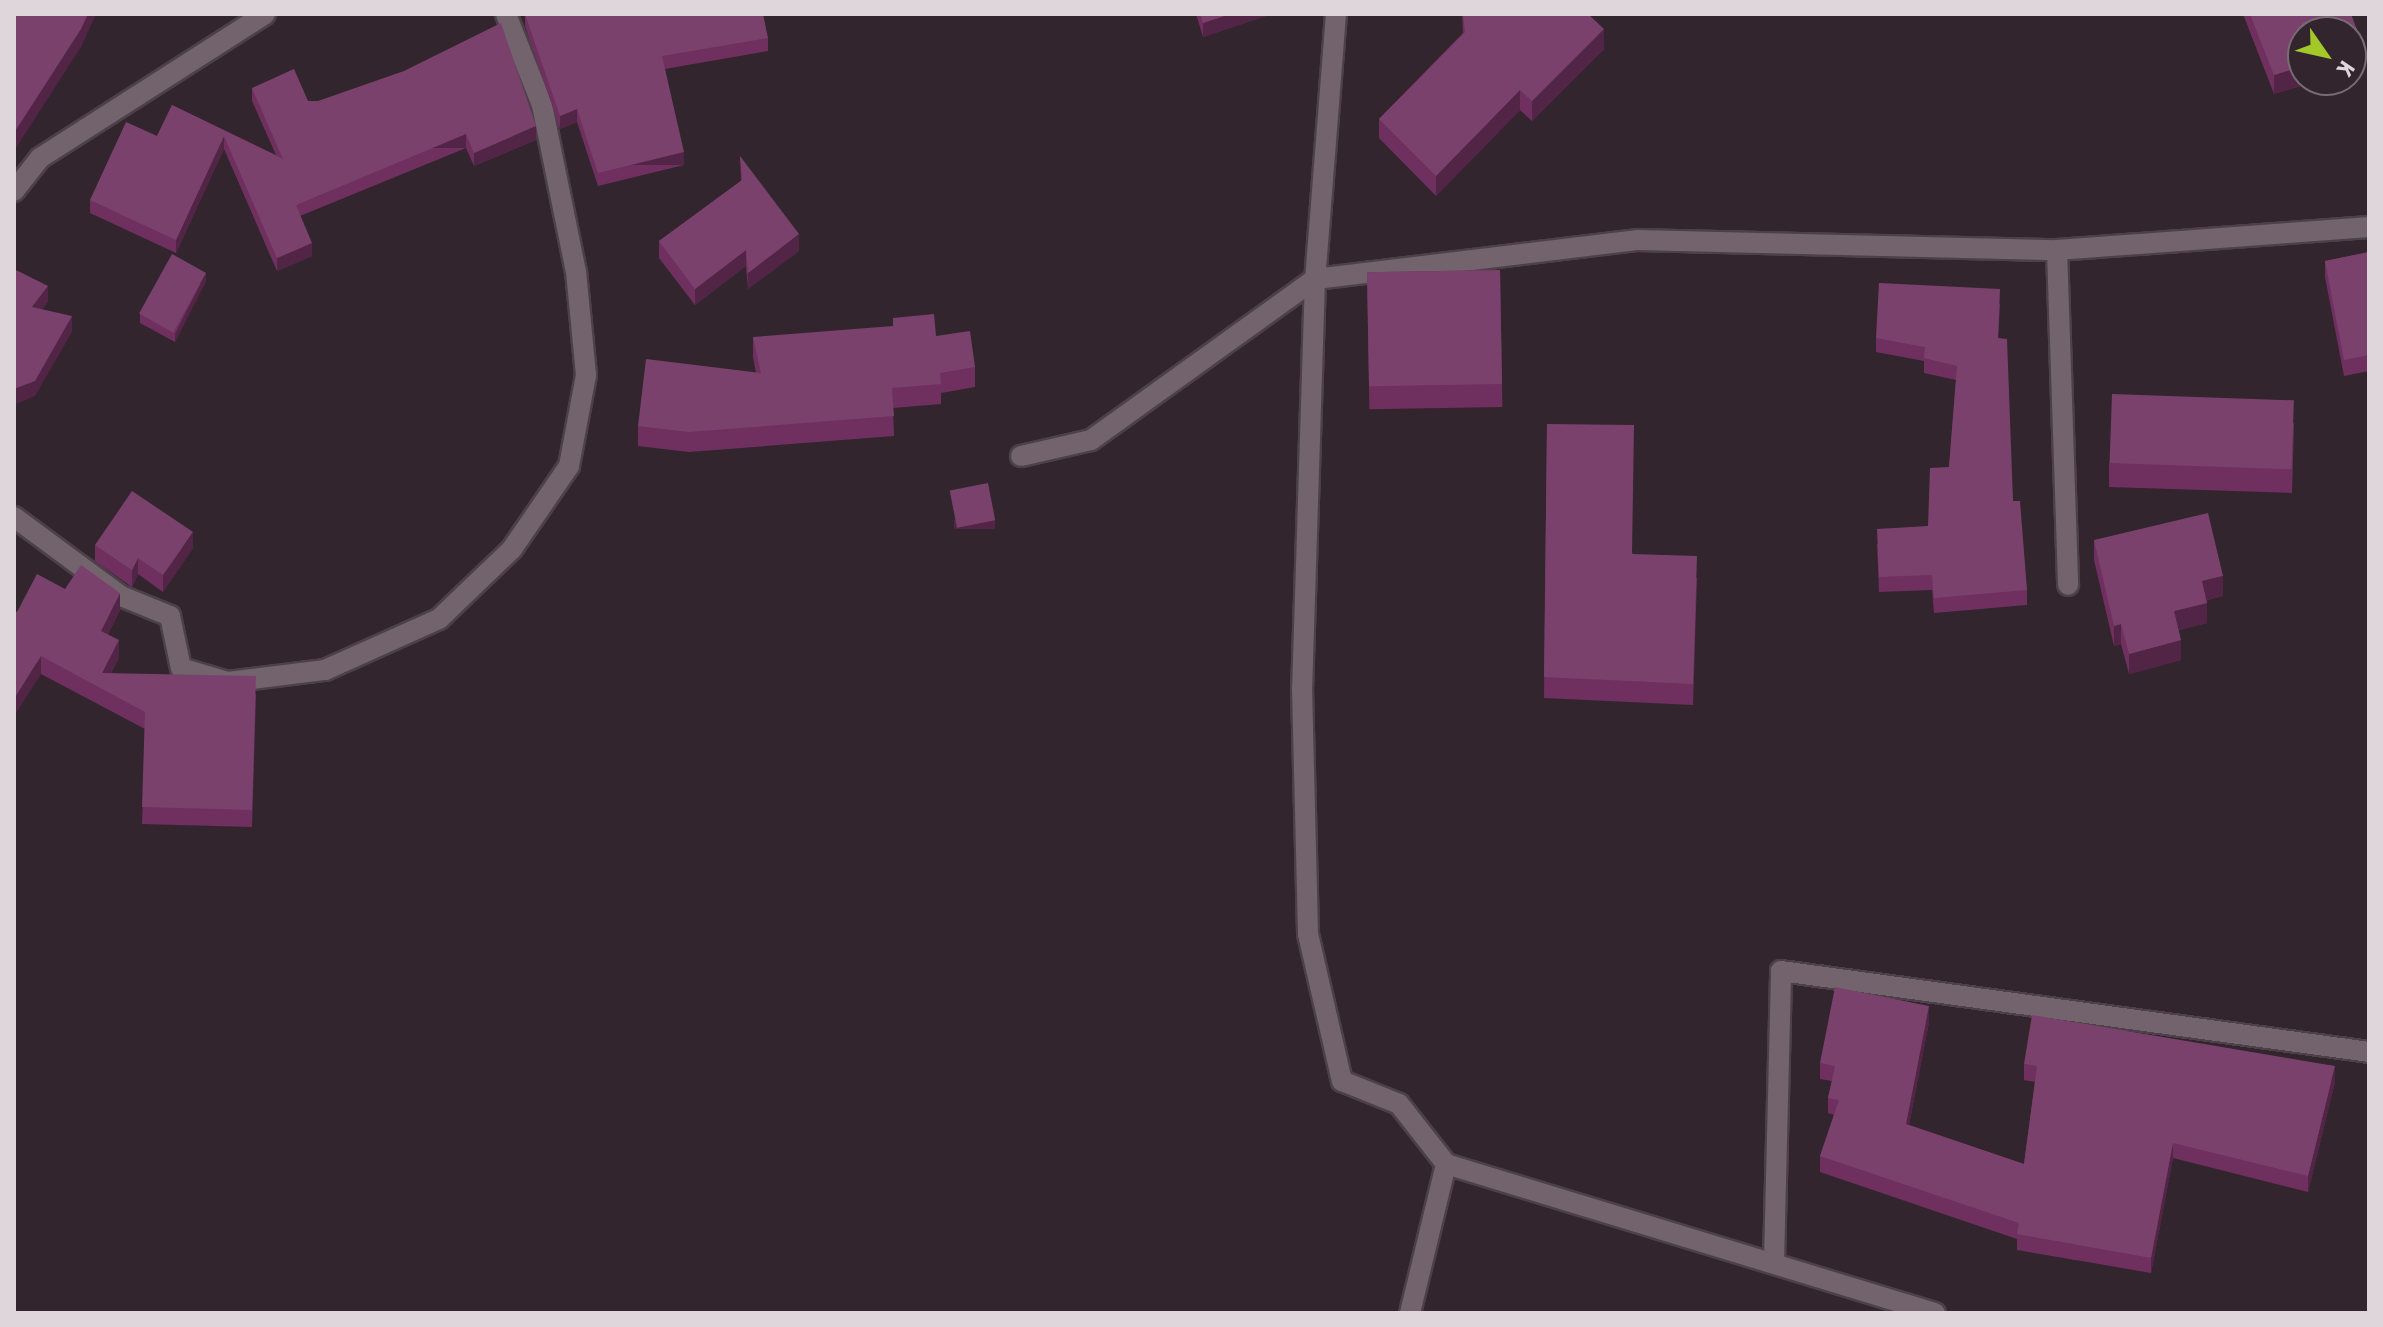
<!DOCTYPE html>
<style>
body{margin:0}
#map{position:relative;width:2383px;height:1327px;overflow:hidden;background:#32252e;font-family:"Roboto Condensed",sans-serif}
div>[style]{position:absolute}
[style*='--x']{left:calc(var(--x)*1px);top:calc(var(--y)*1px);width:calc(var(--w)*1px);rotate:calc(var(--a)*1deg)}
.roads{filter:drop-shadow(2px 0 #4d4149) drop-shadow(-2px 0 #4d4149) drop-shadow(0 2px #4d4149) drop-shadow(0 -2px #4d4149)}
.minor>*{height:20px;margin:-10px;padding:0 10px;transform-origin:10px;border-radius:10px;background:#73636d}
.wall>*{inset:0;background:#6f305f;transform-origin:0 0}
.shaded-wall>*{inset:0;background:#522446;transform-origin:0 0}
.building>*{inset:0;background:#7b416d;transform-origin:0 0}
span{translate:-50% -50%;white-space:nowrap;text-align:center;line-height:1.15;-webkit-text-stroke:6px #32252e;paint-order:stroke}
.frame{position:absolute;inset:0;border:16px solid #dfd6dc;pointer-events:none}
.north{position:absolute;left:2287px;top:16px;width:80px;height:80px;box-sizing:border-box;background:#32252e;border:2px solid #776c74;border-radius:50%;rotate:124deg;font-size:22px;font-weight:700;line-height:32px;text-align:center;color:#dfd6dc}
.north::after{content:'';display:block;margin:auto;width:28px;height:36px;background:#a2c928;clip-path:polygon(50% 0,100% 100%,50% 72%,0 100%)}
</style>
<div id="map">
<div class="roads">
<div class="minor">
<i style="--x:1336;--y:14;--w:266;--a:94.5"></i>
<i style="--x:1315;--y:279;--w:408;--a:91.8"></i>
<i style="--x:1302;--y:687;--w:247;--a:88.6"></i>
<i style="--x:1308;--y:934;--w:151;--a:77"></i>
<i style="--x:1342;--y:1081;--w:61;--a:22"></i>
<i style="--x:1399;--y:1104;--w:76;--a:51.9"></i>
<i style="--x:1446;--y:1164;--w:511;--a:16.95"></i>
<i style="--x:14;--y:191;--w:42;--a:-51.8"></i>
<i style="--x:40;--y:158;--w:267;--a:-32.6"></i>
<i style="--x:2057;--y:250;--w:335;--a:88.1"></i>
<i style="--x:1021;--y:456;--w:72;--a:-12.9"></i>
<i style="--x:1091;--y:440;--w:276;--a:-35.7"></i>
<i style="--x:1315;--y:279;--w:324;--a:-6.9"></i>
<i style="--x:1637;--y:240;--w:420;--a:1.4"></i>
<i style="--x:2057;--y:250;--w:313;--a:-4.2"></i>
<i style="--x:14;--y:517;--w:133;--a:36.4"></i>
<i style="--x:121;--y:596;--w:53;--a:22.2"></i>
<i style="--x:170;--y:616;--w:53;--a:78.1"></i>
<i style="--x:181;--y:668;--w:49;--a:16.6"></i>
<i style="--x:228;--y:682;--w:98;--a:-7.1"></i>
<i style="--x:325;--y:670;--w:125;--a:-24.1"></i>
<i style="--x:439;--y:619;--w:101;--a:-43.8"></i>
<i style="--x:512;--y:549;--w:101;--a:-55.5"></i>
<i style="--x:569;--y:466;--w:93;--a:-79.4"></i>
<i style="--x:586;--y:375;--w:103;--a:-95.5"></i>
<i style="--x:576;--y:272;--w:170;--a:-101.5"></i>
<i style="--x:542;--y:105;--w:98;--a:-111.6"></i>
<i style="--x:1774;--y:1262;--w:291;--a:-88.6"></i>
<i style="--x:1781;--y:971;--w:594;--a:7.84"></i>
<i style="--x:1410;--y:1313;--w:153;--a:-76.4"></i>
</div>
</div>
<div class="wall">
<i style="clip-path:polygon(525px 14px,768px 38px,768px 51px,665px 69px,684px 165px,598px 186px,577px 122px,560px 129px,525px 26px)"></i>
<i style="clip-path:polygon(1196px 14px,1272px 14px,1203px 37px)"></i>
<i style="clip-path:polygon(1462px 14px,1588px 14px,1604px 49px,1532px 121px,1520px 110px,1436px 196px,1379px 138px,1379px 119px,1463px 33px)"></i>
<i style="clip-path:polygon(2243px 14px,2351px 14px,2364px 67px,2351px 71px,2351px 32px,2303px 80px,2321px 80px,2274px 94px)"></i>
<i style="clip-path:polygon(252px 88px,308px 101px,536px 140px,474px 166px,466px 148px,300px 216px,312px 256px,277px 271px,224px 149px,176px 253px,90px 213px,90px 200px,157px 136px,172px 105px,276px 155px,252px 101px)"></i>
<i style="clip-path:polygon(740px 156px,799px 251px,748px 289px,746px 266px,695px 305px,659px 258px,659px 241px,741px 181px)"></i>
<i style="clip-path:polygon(2369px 252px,2369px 371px,2344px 376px,2325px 277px,2325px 261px)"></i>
<i style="left:1500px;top:270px;width:137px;height:133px;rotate:89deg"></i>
<i style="clip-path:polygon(206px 281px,175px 342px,140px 323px,140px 314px)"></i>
<i style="clip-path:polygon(2000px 304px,1998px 338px,2013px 501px,2027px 590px,2027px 605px,1934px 613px,1932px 590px,1879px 592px,1877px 544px,1928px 526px,1949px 467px,1956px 380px,1924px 373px,1924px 361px,1876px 352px,1876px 338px)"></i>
<i style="clip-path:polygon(936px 336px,975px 367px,975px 387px,941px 393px,941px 404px,893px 408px,894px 436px,689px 452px,638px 446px,638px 426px,756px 373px,753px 357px,753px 337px)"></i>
<i style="clip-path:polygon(2294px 423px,2292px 493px,2109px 487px,2109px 463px)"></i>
<i style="clip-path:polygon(1547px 424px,1633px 554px,1697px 578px,1693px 705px,1544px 698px)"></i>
<i style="clip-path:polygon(2094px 540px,2223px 596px,2207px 600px,2207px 623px,2179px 630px,2181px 660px,2129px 674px,2121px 644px,2114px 646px,2094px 560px)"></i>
<i style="clip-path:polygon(95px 545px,193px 548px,163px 592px,138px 574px,132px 587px,95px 561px)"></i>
<i style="clip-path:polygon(65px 589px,120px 610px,108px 634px,119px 658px,111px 673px,256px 694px,252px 827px,142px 824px,145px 729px,41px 674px,17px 612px)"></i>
<i style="clip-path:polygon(1929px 1022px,1909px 1125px,2024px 1164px,2035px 1082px,2024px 1080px,2024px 1064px,2335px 1082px,2308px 1192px,2173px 1158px,2151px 1273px,2017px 1250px,2017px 1239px,1820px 1172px,1820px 1156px,1834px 1115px,1828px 1113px,1828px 1098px,1832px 1081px,1820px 1079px,1820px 1063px)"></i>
</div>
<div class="shaded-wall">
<i style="clip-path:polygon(88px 14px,96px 14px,81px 47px,14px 151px,14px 133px)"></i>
<i style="clip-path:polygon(1230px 14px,1272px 14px,1203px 37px,1203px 23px)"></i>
<i style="clip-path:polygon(1604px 29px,1604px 49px,1532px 121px,1532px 101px)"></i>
<i style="clip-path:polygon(2364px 48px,2364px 67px,2351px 71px,2351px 52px)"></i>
<i style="clip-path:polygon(2303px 66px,2303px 80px,2321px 80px,2274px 94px,2274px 75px)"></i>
<i style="clip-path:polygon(1520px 90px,1520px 110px,1436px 196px,1436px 176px)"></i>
<i style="clip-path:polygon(577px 109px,577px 122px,560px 129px,560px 116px)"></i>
<i style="clip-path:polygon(536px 126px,536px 140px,474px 166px,474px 153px)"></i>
<i style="left:466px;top:134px;width:14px;height:184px;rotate:90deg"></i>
<i style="clip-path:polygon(224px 136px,224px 149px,176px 253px,176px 240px)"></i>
<i style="left:684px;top:152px;width:13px;height:89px;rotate:90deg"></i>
<i style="clip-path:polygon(799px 234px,799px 251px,748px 289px,748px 273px)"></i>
<i style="clip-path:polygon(312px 243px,312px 256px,277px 271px,277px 258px)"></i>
<i style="clip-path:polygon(746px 250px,746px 266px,695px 305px,695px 289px)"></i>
<i style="clip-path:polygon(206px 273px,206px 281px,175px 342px,175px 334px)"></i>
<i style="clip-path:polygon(48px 286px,48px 302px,32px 323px,32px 307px)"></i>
<i style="clip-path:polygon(72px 316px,72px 332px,35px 396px,14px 405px,14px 389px)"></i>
<i style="left:995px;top:520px;width:9px;height:41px;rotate:90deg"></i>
<i style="clip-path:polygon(193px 532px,193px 548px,163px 592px,163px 575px)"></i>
<i style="clip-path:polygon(138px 558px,138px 574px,132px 587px,132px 570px)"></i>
<i style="clip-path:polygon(2223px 576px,2223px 596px,2202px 601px,2202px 581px)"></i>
<i style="clip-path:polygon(120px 593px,120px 610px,101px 648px,101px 631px)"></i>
<i style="clip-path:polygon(2207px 603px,2207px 623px,2174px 631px,2174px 611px)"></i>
<i style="clip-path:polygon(2121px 624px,2121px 644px,2114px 646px,2114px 626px)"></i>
<i style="clip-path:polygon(119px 640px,119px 658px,102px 690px,102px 673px)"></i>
<i style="clip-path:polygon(2181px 640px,2181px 660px,2129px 674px,2129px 654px)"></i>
<i style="clip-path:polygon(41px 656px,41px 674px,14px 716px,14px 699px)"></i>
<i style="clip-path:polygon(1929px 1006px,1929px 1022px,1906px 1140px,1906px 1124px)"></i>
<i style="clip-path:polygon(2335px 1066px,2335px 1082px,2308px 1192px,2308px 1176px)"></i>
<i style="clip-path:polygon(2173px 1143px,2173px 1158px,2151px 1273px,2151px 1258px)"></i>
</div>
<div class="building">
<i style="clip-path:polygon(14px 14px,88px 14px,81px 29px,14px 133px)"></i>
<i style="clip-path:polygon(525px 14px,763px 14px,768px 38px,662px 56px,684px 152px,598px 173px,577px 109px,560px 116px)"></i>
<i style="clip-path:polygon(1200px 14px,1230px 14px,1203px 23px)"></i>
<i style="clip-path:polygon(1463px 14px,1588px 14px,1604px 29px,1532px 101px,1520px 90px,1436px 176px,1379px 119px,1465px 32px)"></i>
<i style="clip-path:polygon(2250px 14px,2351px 14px,2364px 48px,2351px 52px,2351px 32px,2303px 32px,2303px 66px,2274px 75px)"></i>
<i style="clip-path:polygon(501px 23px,536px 126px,474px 153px,466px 134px,296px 205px,312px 243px,277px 258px,224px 136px,176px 240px,90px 200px,126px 122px,157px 136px,172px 105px,283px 159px,252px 88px,294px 69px,308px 101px,318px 101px,404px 71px)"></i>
<i style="clip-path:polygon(740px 156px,799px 234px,748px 273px,746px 250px,695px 289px,659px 241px,742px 180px)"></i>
<i style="clip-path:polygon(2369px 252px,2369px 355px,2344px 360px,2325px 261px)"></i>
<i style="left:172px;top:254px;width:39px;height:68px;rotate:29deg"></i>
<i style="clip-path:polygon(14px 269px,48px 286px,32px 307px,72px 316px,35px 381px,14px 389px)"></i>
<i style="left:1500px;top:270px;width:114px;height:133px;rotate:89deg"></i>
<i style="clip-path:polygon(1879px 283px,2000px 289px,1998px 338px,2007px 339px,2013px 501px,2020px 501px,2027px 590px,1934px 598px,1932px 575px,1879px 577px,1877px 529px,1928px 526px,1930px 468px,1949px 467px,1957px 366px,1924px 358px,1925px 347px,1876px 338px)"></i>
<i style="clip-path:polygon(934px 314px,936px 336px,970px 331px,975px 367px,940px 373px,941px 384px,892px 388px,894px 416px,689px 432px,638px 426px,646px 359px,761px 373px,753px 337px,893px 326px,893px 318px)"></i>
<i style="left:2112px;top:394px;width:182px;height:69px;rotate:2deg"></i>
<i style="clip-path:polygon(1547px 424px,1634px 425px,1632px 554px,1697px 556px,1693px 684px,1544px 677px)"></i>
<i style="left:988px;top:483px;width:38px;height:39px;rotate:79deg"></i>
<i style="clip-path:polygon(132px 491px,193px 532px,163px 575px,138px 558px,132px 570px,95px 545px)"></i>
<i style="clip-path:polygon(2208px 513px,2223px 576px,2202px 581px,2207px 603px,2174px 611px,2181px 640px,2129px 654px,2121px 624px,2114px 626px,2094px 540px)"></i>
<i style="clip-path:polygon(81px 565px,120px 593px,101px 631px,119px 640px,102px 673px,256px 676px,252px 810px,142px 807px,145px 712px,41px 656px,14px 699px,14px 610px,17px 612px,37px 574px,65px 589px)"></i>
<i style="clip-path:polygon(1835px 987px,1929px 1006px,1906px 1124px,2024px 1164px,2037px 1066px,2024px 1064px,2032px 1015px,2335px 1066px,2308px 1176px,2173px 1143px,2151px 1258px,2017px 1234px,2019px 1223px,1820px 1156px,1839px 1100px,1828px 1098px,1835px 1066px,1820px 1063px)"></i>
</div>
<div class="frame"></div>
<div class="north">K</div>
</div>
